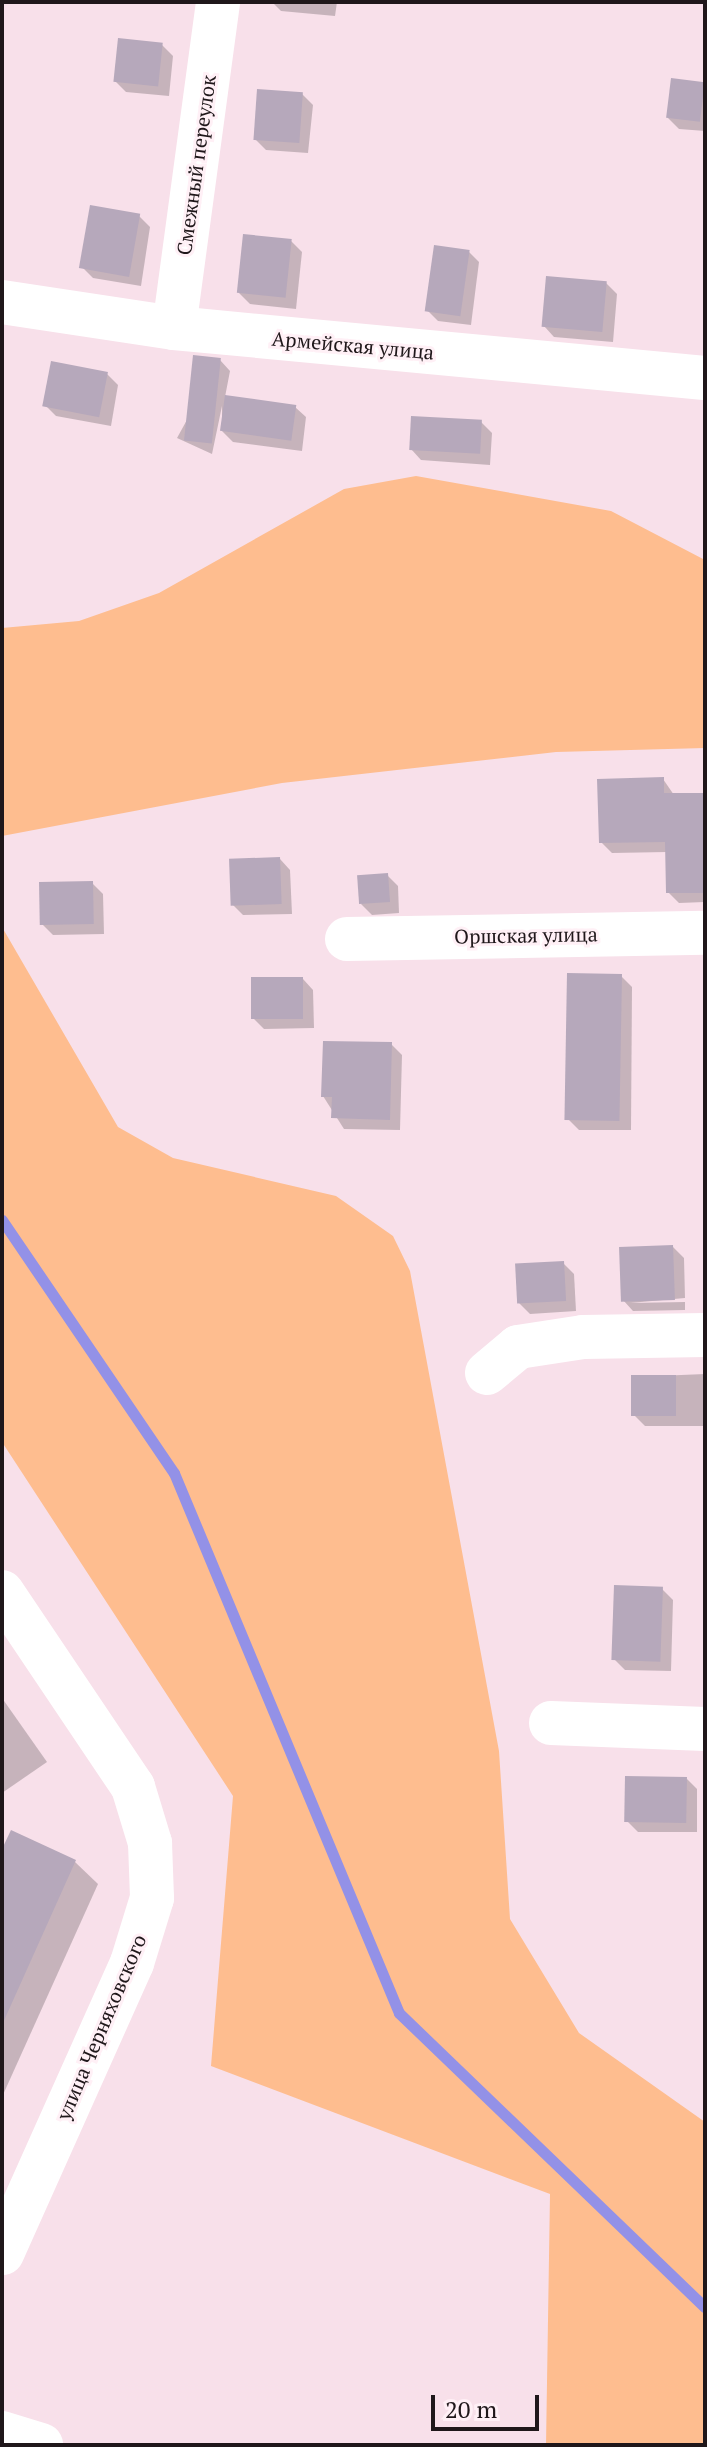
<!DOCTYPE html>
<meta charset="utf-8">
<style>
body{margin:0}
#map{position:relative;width:707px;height:2447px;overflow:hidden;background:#f8e0ea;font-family:"PT Serif",serif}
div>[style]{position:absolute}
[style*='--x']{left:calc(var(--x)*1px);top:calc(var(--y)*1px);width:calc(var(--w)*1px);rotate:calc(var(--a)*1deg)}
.green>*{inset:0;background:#febd8f}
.shadow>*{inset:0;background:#0003}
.stream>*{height:11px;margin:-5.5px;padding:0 5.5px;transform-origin:5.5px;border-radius:5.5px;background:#9391e7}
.building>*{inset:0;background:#b6a8bb;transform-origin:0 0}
.minor>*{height:44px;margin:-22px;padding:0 22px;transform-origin:22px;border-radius:22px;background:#fff}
.secondary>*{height:44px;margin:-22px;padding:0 22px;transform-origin:22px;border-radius:22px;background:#fff}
span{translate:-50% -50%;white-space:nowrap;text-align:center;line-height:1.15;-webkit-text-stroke:6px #fff0f6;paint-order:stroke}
.street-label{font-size:20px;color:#1f171a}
.frame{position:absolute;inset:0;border:4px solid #1f171a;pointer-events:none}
.scale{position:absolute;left:431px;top:2395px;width:108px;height:36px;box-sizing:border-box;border:4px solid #1f171a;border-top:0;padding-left:10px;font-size:24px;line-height:28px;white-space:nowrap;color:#1f171a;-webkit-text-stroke:6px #fff0f6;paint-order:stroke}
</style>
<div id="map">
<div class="green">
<i style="clip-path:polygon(416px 476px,611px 511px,705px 560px,705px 748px,556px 752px,282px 783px,2px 836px,2px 628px,79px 621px,159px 593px,344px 489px)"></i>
<i style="clip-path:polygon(2px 927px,118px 1127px,173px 1158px,336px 1196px,393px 1236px,410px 1271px,499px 1751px,510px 1919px,579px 2033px,705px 2122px,705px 2445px,546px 2445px,550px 2194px,211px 2066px,233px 1796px,2px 1442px)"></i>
</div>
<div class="shadow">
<i style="clip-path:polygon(272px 2px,337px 2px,335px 16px,281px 11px)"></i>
<i style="clip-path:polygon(162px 45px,173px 56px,169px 96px,126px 92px,115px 81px)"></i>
<i style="clip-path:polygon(705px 84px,705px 131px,679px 129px,668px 118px)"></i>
<i style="clip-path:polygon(302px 94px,313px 105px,308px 153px,266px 150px,255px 139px)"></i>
<i style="clip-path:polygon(139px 216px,150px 227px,141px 286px,93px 278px,82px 267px)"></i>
<i style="clip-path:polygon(291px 241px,302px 252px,296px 309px,250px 304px,239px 293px)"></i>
<i style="clip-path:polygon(469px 252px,479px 262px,471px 325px,438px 321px,427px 310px)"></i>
<i style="clip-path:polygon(606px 283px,617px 294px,613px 342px,554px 337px,544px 326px)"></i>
<i style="clip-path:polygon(220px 360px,230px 371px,225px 397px,295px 407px,306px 417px,302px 451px,233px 442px,222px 431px,222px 406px,212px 454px,177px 438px)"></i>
<i style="clip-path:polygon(107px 374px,118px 385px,111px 426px,56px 416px,45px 405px)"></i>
<i style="clip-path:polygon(481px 422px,492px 433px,490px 465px,421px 460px,411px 449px)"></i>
<i style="clip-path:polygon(663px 779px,674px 795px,705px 795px,705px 902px,679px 903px,668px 892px,667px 852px,612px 853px,601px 842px)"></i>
<i style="clip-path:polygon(280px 859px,290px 870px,292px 914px,243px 915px,232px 904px)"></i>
<i style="clip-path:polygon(387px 875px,398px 886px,399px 913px,372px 915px,361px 904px)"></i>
<i style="clip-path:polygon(92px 883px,103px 894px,104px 934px,53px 935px,42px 924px)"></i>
<i style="clip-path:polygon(621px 976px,632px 987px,631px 1130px,579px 1130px,568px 1119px)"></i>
<i style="clip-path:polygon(303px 979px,313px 990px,314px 1028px,264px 1029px,253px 1018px)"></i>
<i style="clip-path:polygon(391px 1044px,402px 1055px,400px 1130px,344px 1129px,323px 1096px)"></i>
<i style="clip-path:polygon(673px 1247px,684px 1258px,685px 1298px,630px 1303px,685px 1302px,685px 1310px,633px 1311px,623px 1300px)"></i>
<i style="clip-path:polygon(563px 1263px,574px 1274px,576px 1311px,530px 1314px,519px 1303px)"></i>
<i style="clip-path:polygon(705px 1374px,705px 1426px,645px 1426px,634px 1415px,633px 1377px)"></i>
<i style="clip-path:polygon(662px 1589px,673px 1600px,671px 1671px,625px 1670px,614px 1659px)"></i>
<i style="clip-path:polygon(2px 1698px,47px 1762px,2px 1793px)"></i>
<i style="clip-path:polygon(687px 1779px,697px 1789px,697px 1832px,638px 1832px,627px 1821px)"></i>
<i style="clip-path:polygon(2px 1854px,75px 1862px,98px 1884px,2px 2097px)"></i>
</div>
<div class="stream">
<i style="--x:2;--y:1220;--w:306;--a:55.8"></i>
<i style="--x:174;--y:1473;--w:585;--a:67.38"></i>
<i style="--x:399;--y:2013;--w:424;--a:43.9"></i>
</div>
<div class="building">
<i style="left:118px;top:38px;width:45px;height:44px;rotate:6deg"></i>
<i style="left:671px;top:78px;width:34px;height:40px;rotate:7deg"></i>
<i style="left:257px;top:89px;width:46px;height:51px;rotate:4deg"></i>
<i style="left:90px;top:205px;width:51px;height:64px;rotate:10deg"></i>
<i style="left:243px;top:234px;width:49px;height:59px;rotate:6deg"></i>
<i style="left:434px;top:245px;width:36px;height:67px;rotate:8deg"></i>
<i style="left:546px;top:276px;width:61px;height:51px;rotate:5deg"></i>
<i style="left:193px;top:355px;width:28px;height:86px;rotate:6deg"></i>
<i style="left:51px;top:361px;width:58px;height:46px;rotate:11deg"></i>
<i style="left:225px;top:395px;width:72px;height:36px;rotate:8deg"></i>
<i style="left:411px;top:416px;width:71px;height:34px;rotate:3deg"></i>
<i style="clip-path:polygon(664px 777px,664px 793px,705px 793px,705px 893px,666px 893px,665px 842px,599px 843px,597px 779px)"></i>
<i style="left:280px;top:857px;width:47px;height:51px;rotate:88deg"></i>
<i style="left:388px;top:873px;width:29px;height:31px;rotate:86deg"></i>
<i style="left:93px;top:881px;width:43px;height:54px;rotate:89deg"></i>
<i style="left:567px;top:973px;width:55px;height:147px;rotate:1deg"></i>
<i style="left:251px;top:977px;width:52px;height:42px"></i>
<i style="clip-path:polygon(323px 1041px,392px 1042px,390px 1120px,331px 1118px,332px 1097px,321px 1097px)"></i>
<i style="left:673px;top:1245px;width:55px;height:54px;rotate:88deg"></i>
<i style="left:564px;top:1261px;width:40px;height:49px;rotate:87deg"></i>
<i style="left:631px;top:1375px;width:45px;height:41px"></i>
<i style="left:614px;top:1585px;width:49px;height:75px;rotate:2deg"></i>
<i style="left:625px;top:1776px;width:62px;height:46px;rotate:1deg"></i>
<i style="clip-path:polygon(11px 1830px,76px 1860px,2px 2025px,2px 1849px)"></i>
</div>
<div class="minor">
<i style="--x:2;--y:302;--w:174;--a:8.6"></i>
<i style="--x:174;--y:328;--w:533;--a:5.38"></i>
<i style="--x:174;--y:328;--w:329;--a:-82.3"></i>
<i style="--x:347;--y:939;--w:358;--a:-1"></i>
<i style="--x:487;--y:1373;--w:40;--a:-40"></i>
<i style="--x:518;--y:1347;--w:66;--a:-8.7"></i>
<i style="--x:583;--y:1337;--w:122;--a:-0.9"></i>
<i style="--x:2;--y:1592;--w:235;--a:56.1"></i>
<i style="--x:133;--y:1787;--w:59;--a:73.1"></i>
<i style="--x:150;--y:1843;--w:55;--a:87.9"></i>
<i style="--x:152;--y:1898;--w:68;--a:107.1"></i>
<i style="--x:132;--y:1963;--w:318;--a:114.1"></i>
<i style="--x:551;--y:1723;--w:154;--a:2.2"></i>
</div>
<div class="secondary">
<i style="--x:2;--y:2433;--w:41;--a:17.1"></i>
</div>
<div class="street-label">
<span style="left:196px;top:165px;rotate:-82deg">Смежный переулок</span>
<span style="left:353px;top:345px;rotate:5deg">Армейская улица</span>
<span style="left:526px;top:935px;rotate:-1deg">Оршская улица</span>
<span style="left:101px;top:2027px;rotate:-67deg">улица Черняховского</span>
</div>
<div class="frame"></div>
<div class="scale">20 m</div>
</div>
